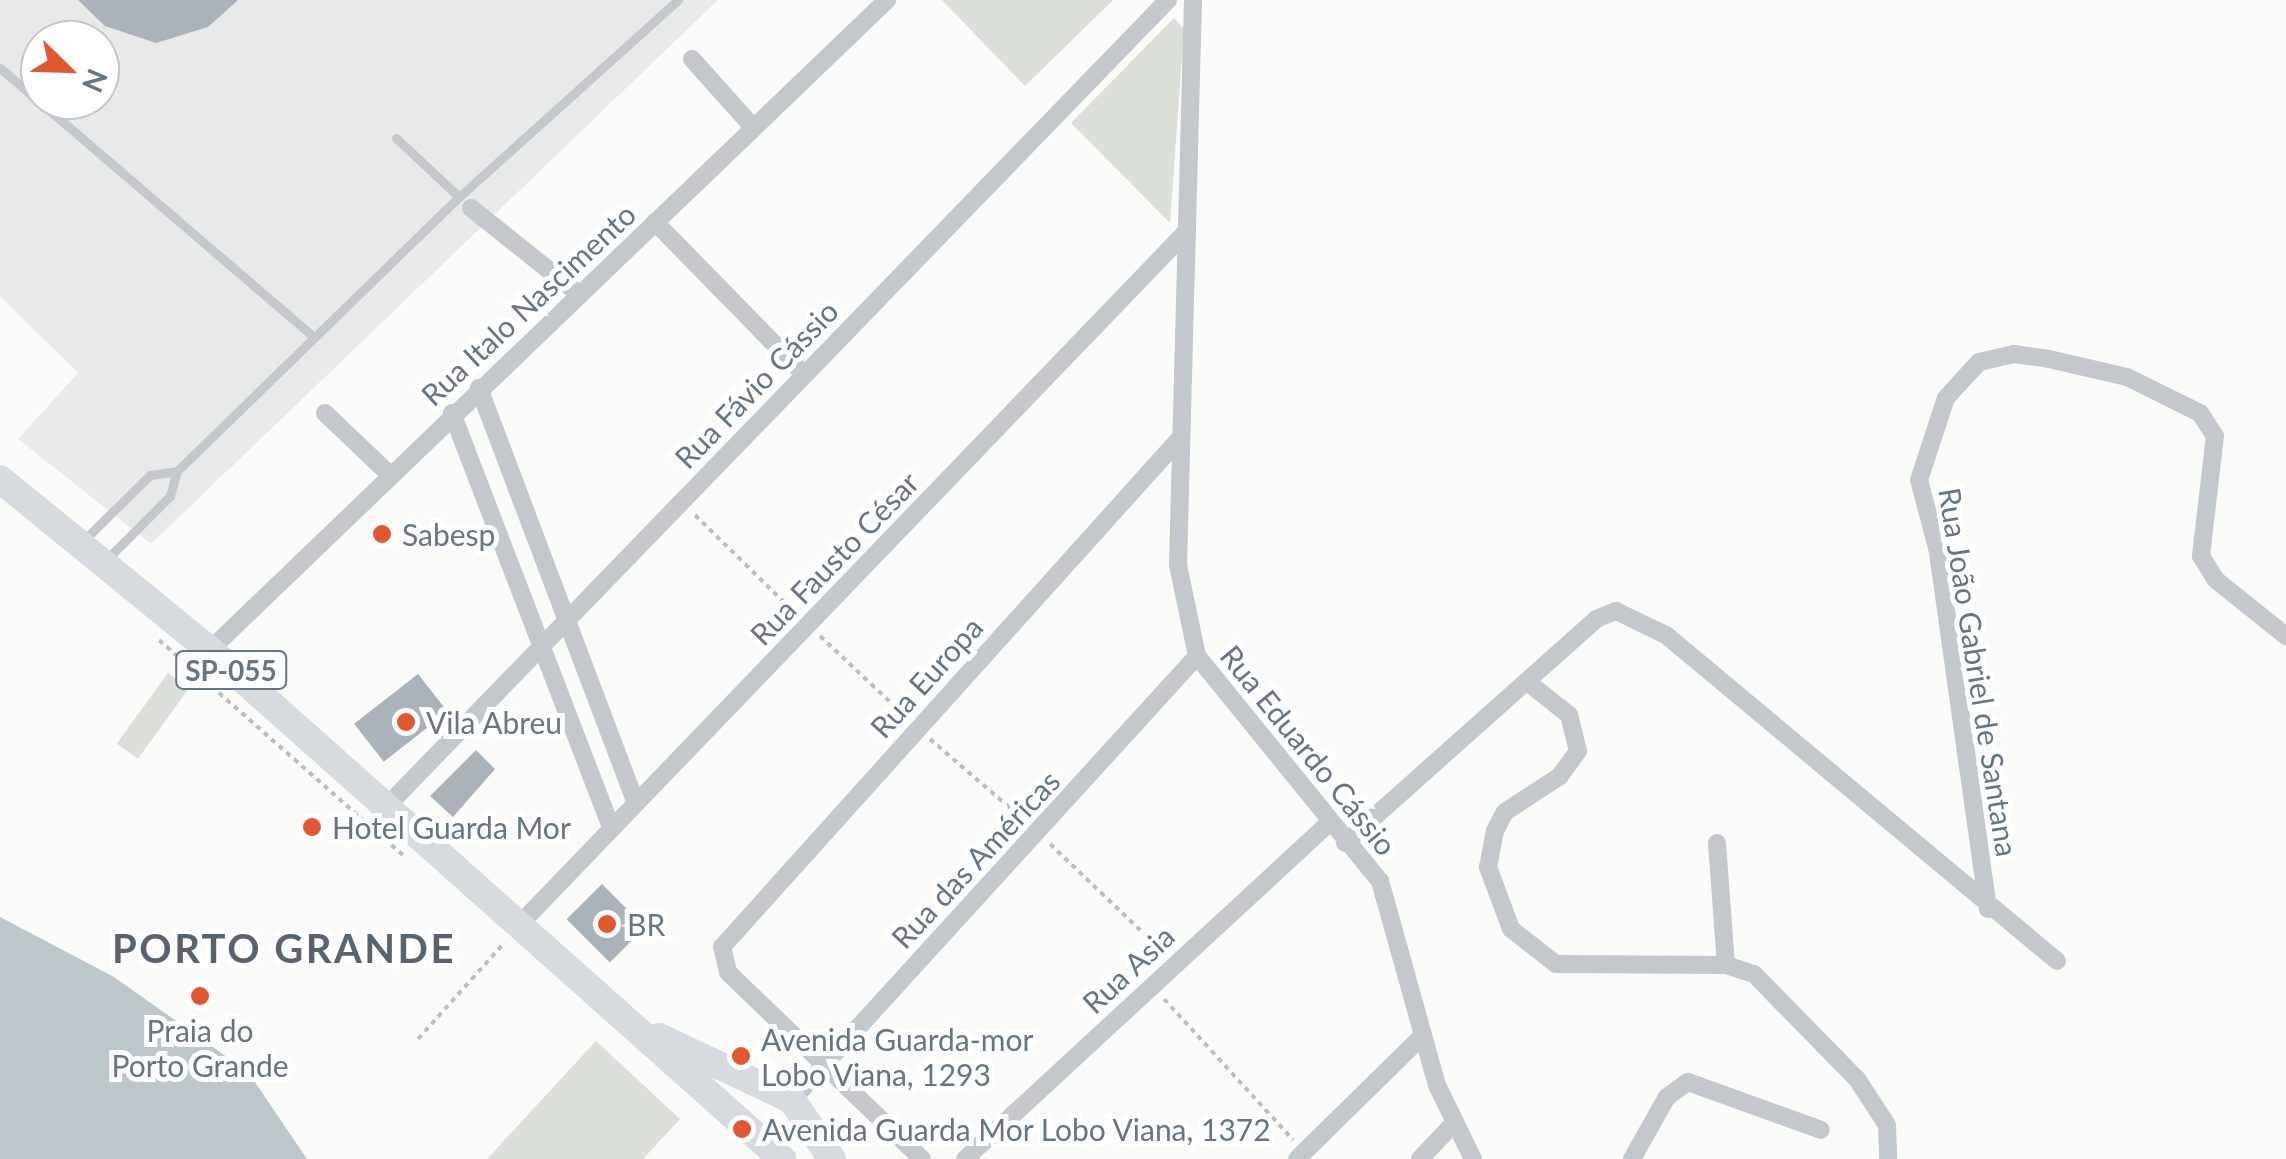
<!DOCTYPE html>
<meta charset="utf-8">
<style>
body{margin:0}
#map{position:relative;width:2286px;height:1159px;overflow:hidden;background:#fafaf8;font-family:Lato,sans-serif}
div>[style]{position:absolute}
[style*='--x']{left:calc(var(--x)*1px);top:calc(var(--y)*1px);width:calc(var(--w)*1px);rotate:calc(var(--a)*1deg)}
.built>*{inset:0;background:#e8e9e9}
.green>*{inset:0;background:#dadfd7;transform-origin:0 0}
.water>*{inset:0;background:#bbc7cb}
.building>*{inset:0;background:#aab3b9;transform-origin:0 0}
.path>*{height:4px;margin-top:-2px;transform-origin:0;background:repeating-linear-gradient(90deg,#bbbfc2 0 5px,transparent 0 10px)}
.lane>*{height:9px;margin:-4.5px;padding:0 4.5px;transform-origin:4.5px;border-radius:4.5px;background:#c3c8cc}
.street>*{height:18px;margin:-9px;padding:0 9px;transform-origin:9px;border-radius:9px;background:#c3c8cc}
.primary>*{height:28px;margin:-14px;padding:0 14px;transform-origin:14px;border-radius:14px;background:#d6dbdf}
.dots>*{width:28px;height:28px;translate:-50% -50%;box-sizing:border-box;border:5px solid #fff;border-radius:50%}
span{translate:-50% -50%;white-space:nowrap;text-align:center;line-height:1.15;-webkit-text-stroke:10px #fff;paint-order:stroke}
.shield-label span{padding:2px 8px;background:#fff;border:2px solid;border-radius:8px;-webkit-text-stroke-width:0}
.shield-label{font-size:28px;color:#657683;font-weight:700}
.street-label{font-size:30px;color:#657683}
.poi-label{font-size:30px;color:#657683}
.left{translate:0 -50%;text-align:left}
.district-label{font-size:40px;color:#57646e;font-weight:700;letter-spacing:2.5px}
.north{position:absolute;left:20px;top:20px;width:100px;height:100px;box-sizing:border-box;background:#fff;border:2px solid #c1c8cd;border-radius:50%;rotate:113deg;font-size:28px;font-weight:700;line-height:40px;text-align:center;color:#657683}
.north::after{content:'';display:block;margin:auto;width:35px;height:45px;background:#e4572e;clip-path:polygon(50% 0,100% 100%,50% 72%,0 100%)}
</style>
<div id="map">
<div class="built">
<i style="clip-path:polygon(evenodd,0 0,718px 0,151px 544px,18px 439px,78px 373px,0 296px,0 0,40px 40px,100px 40px,100px 100px,40px 100px,40px 40px)"></i>
</div>
<div class="green">
<i style="clip-path:polygon(942px 0,1113px 0,1025px 86px)"></i>
<i style="clip-path:polygon(1174px 18px,1184px 29px,1170px 223px,1071px 123px)"></i>
<i style="left:168px;top:673px;width:26px;height:87px;rotate:36deg"></i>
<i style="clip-path:polygon(596px 1041px,680px 1119px,643px 1159px,487px 1159px)"></i>
</div>
<div class="water">
<i style="clip-path:polygon(0 917px,114px 977px,248px 1072px,307px 1159px,0 1159px)"></i>
</div>
<div class="building">
<i style="clip-path:polygon(78px 0,238px 0,208px 27px,156px 43px,105px 26px)"></i>
<i style="left:418px;top:674px;width:48px;height:81px;rotate:52deg"></i>
<i style="clip-path:polygon(476px 750px,495px 769px,453px 817px,430px 796px)"></i>
<i style="left:602px;top:884px;width:61px;height:50px;rotate:45deg"></i>
</div>
<div class="path">
<i style="--x:695;--y:515;--w:140;--a:44.4"></i>
<i style="--x:820;--y:636;--w:115;--a:43.2"></i>
<i style="--x:159;--y:640;--w:325;--a:41.4"></i>
<i style="--x:930;--y:739;--w:125;--a:40.8"></i>
<i style="--x:1050;--y:844;--w:156;--a:43.7"></i>
<i style="--x:1164;--y:999;--w:191;--a:47.5"></i>
<i style="--x:418;--y:1039;--w:129;--a:-48.1"></i>
</div>
<div class="lane">
<i style="--x:0;--y:68;--w:412;--a:40.6"></i>
<i style="--x:396;--y:138;--w:86;--a:43.1"></i>
<i style="--x:177;--y:471;--w:393;--a:-44.2"></i>
<i style="--x:459;--y:197;--w:295;--a:-42"></i>
<i style="--x:83;--y:541;--w:94;--a:-44.6"></i>
<i style="--x:150;--y:475;--w:27;--a:-8"></i>
<i style="--x:177;--y:471;--w:26;--a:106"></i>
<i style="--x:170;--y:496;--w:92;--a:135"></i>
</div>
<div class="street">
<i style="--x:1193;--y:0;--w:565;--a:91.52"></i>
<i style="--x:1178;--y:565;--w:93;--a:78.2"></i>
<i style="--x:1197;--y:656;--w:290;--a:50.9"></i>
<i style="--x:1380;--y:881;--w:212;--a:74.4"></i>
<i style="--x:1437;--y:1085;--w:82;--a:64.1"></i>
<i style="--x:692;--y:59;--w:90;--a:48.2"></i>
<i style="--x:471;--y:208;--w:139;--a:38.6"></i>
<i style="--x:655;--y:222;--w:211;--a:45.6"></i>
<i style="--x:479;--y:388;--w:441;--a:69.3"></i>
<i style="--x:325;--y:413;--w:88;--a:43.6"></i>
<i style="--x:452;--y:413;--w:441;--a:69"></i>
<i style="--x:210;--y:650;--w:939;--a:-43.83"></i>
<i style="--x:1530;--y:684;--w:50;--a:38.5"></i>
<i style="--x:1569;--y:715;--w:37;--a:76"></i>
<i style="--x:1578;--y:751;--w:31;--a:126"></i>
<i style="--x:1560;--y:776;--w:66;--a:146.8"></i>
<i style="--x:1505;--y:812;--w:21;--a:118"></i>
<i style="--x:1495;--y:831;--w:37;--a:101"></i>
<i style="--x:1488;--y:867;--w:66;--a:69.6"></i>
<i style="--x:1511;--y:929;--w:57;--a:37.9"></i>
<i style="--x:1556;--y:964;--w:170;--a:0.3"></i>
<i style="--x:1726;--y:965;--w:29;--a:18"></i>
<i style="--x:1754;--y:974;--w:147;--a:45.6"></i>
<i style="--x:1857;--y:1079;--w:55;--a:56.9"></i>
<i style="--x:1887;--y:1125;--w:34;--a:88"></i>
<i style="--x:385;--y:808;--w:1125;--a:-45.9"></i>
<i style="--x:1345;--y:843;--w:336;--a:-41.7"></i>
<i style="--x:1596;--y:619;--w:22;--a:-22"></i>
<i style="--x:1616;--y:611;--w:55;--a:25.6"></i>
<i style="--x:1666;--y:635;--w:509;--a:39.82"></i>
<i style="--x:1717;--y:843;--w:122;--a:85.8"></i>
<i style="--x:1988;--y:909;--w:365;--a:-98"></i>
<i style="--x:1937;--y:548;--w:70;--a:-104.8"></i>
<i style="--x:1919;--y:480;--w:86;--a:-71.8"></i>
<i style="--x:1946;--y:398;--w:49;--a:-47.5"></i>
<i style="--x:1979;--y:362;--w:36;--a:-13"></i>
<i style="--x:2014;--y:354;--w:35;--a:8"></i>
<i style="--x:2049;--y:359;--w:80;--a:13"></i>
<i style="--x:2127;--y:377;--w:81;--a:26.3"></i>
<i style="--x:2200;--y:413;--w:27;--a:57"></i>
<i style="--x:2215;--y:436;--w:121;--a:96.7"></i>
<i style="--x:2201;--y:556;--w:28;--a:58"></i>
<i style="--x:2216;--y:580;--w:90;--a:38.7"></i>
<i style="--x:520;--y:924;--w:962;--a:-46.1"></i>
<i style="--x:792;--y:1100;--w:601;--a:-47.63"></i>
<i style="--x:922;--y:1159;--w:269;--a:-136.1"></i>
<i style="--x:728;--y:972;--w:26;--a:-103"></i>
<i style="--x:722;--y:947;--w:686;--a:-48.01"></i>
<i style="--x:965;--y:1159;--w:497;--a:-42.7"></i>
<i style="--x:1297;--y:1159;--w:175;--a:-44.5"></i>
<i style="--x:1420;--y:1159;--w:51;--a:-46.6"></i>
<i style="--x:1632;--y:1159;--w:71;--a:-60.6"></i>
<i style="--x:1667;--y:1097;--w:26;--a:-36"></i>
<i style="--x:1688;--y:1082;--w:141;--a:19.8"></i>
</div>
<div class="primary">
<i style="--x:0;--y:479;--w:271;--a:39.2"></i>
<i style="--x:210;--y:650;--w:766;--a:41.66"></i>
<i style="--x:659;--y:1037;--w:147;--a:25.3"></i>
<i style="--x:792;--y:1100;--w:71;--a:55.9"></i>
</div>
<div class="dots">
<i style="left:382px;top:534px;background:#e4572e"></i>
<i style="left:406px;top:722px;background:#e4572e"></i>
<i style="left:312px;top:827px;background:#e4572e"></i>
<i style="left:607px;top:924px;background:#e4572e"></i>
<i style="left:200px;top:996px;background:#e4572e"></i>
<i style="left:741px;top:1056px;background:#e4572e"></i>
<i style="left:742px;top:1129px;background:#e4572e"></i>
</div>
<div class="shield-label">
<span style="left:231px;top:670px">SP-055</span>
</div>
<div class="street-label">
<span style="left:528px;top:304px;rotate:-43deg">Rua Italo Nascimento</span>
<span style="left:756px;top:384px;rotate:-46deg">Rua Fávio Cássio</span>
<span style="left:834px;top:558px;rotate:-46deg">Rua Fausto César</span>
<span style="left:1979px;top:672px;rotate:81deg">Rua João Gabriel de Santana</span>
<span style="left:926px;top:677px;rotate:-48deg">Rua Europa</span>
<span style="left:1309px;top:750px;rotate:51deg">Rua Eduardo Cássio</span>
<span style="left:975px;top:859px;rotate:-47deg">Rua das Américas</span>
<span style="left:1128px;top:969px;rotate:-43deg">Rua Asia</span>
</div>
<div class="poi-label">
<span class="left" style="left:402px;top:534px">Sabesp</span>
<span class="left" style="left:426px;top:722px">Vila Abreu</span>
<span class="left" style="left:332px;top:827px">Hotel Guarda Mor</span>
<span class="left" style="left:627px;top:924px">BR</span>
<span style="left:200px;top:1047px">Praia do<br>Porto Grande</span>
<span class="left" style="left:761px;top:1056px">Avenida Guarda-mor<br>Lobo Viana, 1293</span>
<span class="left" style="left:762px;top:1129px">Avenida Guarda Mor Lobo Viana, 1372</span>
</div>
<div class="district-label">
<span style="left:284px;top:948px">PORTO GRANDE</span>
</div>
<div class="north">N</div>
</div>
